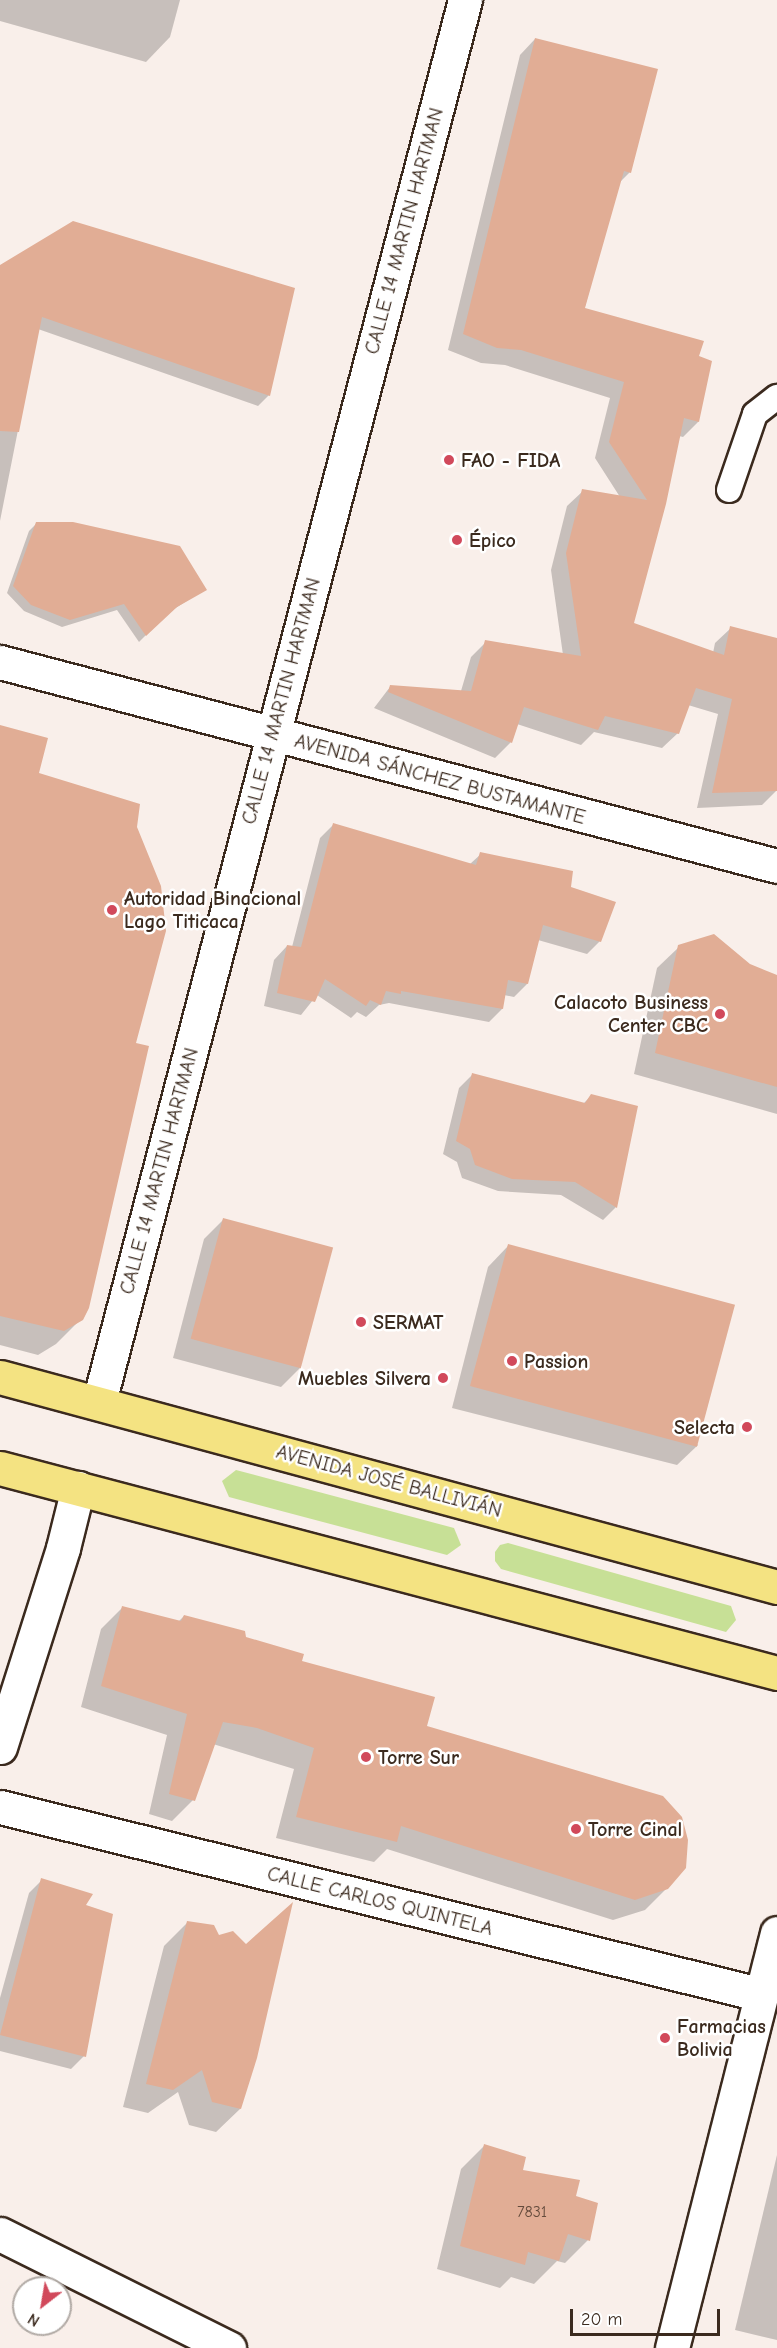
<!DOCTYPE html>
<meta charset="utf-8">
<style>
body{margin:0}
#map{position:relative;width:777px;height:2348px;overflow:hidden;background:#f9efea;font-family:"Comic Neue",sans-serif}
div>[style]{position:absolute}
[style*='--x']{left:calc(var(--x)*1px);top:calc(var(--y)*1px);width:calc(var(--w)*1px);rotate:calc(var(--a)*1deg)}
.green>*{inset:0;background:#c7e096}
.shadow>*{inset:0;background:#0003}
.building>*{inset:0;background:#e1ad95;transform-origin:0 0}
.roads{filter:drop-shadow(2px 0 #3b2a1e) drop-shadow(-2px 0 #3b2a1e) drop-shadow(0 2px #3b2a1e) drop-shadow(0 -2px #3b2a1e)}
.service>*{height:24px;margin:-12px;padding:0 12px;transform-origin:12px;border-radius:12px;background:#fff}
.minor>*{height:33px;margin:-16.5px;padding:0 16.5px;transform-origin:16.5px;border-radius:16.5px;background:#fff}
.secondary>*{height:33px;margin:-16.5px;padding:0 16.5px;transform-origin:16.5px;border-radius:16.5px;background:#fff}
.primary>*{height:33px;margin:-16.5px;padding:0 16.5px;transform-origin:16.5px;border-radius:16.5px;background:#f4e382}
.dots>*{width:16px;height:16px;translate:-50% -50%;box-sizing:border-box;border:3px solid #fff;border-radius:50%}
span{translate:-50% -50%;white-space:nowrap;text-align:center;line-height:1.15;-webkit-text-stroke:5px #fff;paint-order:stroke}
.number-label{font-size:16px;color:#644b3c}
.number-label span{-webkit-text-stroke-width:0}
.street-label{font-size:20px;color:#3b2a1e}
.poi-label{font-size:20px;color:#3b2a1e;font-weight:700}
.left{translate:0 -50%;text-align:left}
.right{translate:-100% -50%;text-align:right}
.north{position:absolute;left:12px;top:2276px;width:60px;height:60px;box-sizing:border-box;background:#fff;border:2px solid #b1aaa5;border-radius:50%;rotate:211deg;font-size:16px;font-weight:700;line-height:24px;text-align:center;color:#3b2a1e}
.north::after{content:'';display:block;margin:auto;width:21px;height:27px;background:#d1495b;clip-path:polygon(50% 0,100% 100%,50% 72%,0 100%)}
.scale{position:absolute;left:570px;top:2309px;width:150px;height:27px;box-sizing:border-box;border:3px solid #3b2a1e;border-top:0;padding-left:8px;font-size:18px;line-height:21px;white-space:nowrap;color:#3b2a1e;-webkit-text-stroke:4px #fff;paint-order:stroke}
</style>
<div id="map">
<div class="green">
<i style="clip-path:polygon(236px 1470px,454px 1528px,461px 1545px,447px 1555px,229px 1497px,222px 1481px)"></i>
<i style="clip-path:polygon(508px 1543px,731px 1606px,736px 1620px,726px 1632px,501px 1569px,495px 1561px,495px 1552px,500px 1545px)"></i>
</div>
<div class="shadow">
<i style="clip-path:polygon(0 0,180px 0,170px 37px,146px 62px,0 21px)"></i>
<i style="clip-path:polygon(535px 39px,630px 172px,619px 183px,584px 310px,697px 357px,698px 422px,683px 437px,679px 436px,632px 624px,713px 653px,715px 643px,731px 628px,777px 640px,777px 790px,762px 805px,697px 808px,718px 714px,688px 705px,678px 733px,662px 748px,594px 732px,581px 745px,517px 724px,511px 742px,495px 758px,374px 708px,390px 687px,461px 691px,471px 657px,486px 642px,563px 655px,551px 570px,567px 506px,583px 491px,620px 497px,595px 458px,610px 398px,505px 365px,481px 363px,448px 350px,520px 55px)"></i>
<i style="clip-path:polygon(0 267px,269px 395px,258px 406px,38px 329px,0 521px)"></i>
<i style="clip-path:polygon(36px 524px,205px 589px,168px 613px,139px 642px,117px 610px,62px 627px,24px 611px,7px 593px,29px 531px)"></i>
<i style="clip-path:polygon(0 726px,37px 774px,135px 828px,134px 1044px,81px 1319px,56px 1344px,38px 1355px,0 1345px)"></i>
<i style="clip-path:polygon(333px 825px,470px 864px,481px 854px,569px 888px,600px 941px,587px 954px,538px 940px,527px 984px,514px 997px,504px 995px,502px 1009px,489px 1022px,389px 1003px,379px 1005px,366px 1017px,357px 1012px,351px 1018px,317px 995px,301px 1015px,264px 1006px,274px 960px,287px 946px,292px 947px,320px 838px)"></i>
<i style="clip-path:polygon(679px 947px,749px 965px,777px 978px,777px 1114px,634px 1074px,657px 968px)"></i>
<i style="clip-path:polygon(472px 1075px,583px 1104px,591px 1096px,616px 1207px,603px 1220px,561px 1195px,498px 1191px,462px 1178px,457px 1162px,443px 1154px,459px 1088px)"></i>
<i style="clip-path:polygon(223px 1220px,300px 1368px,281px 1387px,173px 1358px,204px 1239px)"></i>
<i style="clip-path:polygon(508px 1246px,698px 1445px,677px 1465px,452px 1408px,488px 1267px)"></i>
<i style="clip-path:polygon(122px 1608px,178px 1622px,184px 1616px,300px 1662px,426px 1727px,667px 1888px,645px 1910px,613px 1920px,387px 1849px,374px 1862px,276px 1838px,294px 1769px,213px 1744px,193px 1800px,172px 1821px,149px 1814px,167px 1735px,81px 1707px,101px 1629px)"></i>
<i style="clip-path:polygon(42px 1880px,84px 1906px,84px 2056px,71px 2069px,0 2051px,0 1998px,29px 1893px)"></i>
<i style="clip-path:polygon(187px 1923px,219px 1937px,240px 2109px,216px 2132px,189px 2125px,178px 2092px,148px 2113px,123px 2107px,164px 1946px)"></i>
<i style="clip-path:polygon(484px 2146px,521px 2171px,574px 2197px,588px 2240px,565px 2263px,557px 2261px,534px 2284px,511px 2277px,500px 2288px,437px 2269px,461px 2169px)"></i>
<i style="clip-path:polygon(777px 2155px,777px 2340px,735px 2330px)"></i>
</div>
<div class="building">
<i style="clip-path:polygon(535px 38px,658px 69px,631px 173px,624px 171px,585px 308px,704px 341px,699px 356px,712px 361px,699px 422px,684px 418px,666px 504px,634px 623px,724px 655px,730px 626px,777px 638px,777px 791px,712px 793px,732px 699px,696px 688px,679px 734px,605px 716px,598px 730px,524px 707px,512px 743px,388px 692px,390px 685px,471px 691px,485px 640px,581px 656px,566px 553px,582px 489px,647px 500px,609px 442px,624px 382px,521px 350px,497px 348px,463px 334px)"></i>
<i style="clip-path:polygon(73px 221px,295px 288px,270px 396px,42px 317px,19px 432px,0 431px,0 265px)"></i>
<i style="clip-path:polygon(36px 522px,73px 522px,180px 546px,207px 590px,177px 607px,146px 636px,124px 604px,70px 620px,31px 605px,13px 586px)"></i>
<i style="clip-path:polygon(0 725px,48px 738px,39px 773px,140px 804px,137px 827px,161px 886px,166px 931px,136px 1043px,149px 1046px,89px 1308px,83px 1320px,64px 1331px,0 1316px)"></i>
<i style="clip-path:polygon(333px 823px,476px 865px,480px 852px,573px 871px,571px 887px,616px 902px,601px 942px,543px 925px,528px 984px,508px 980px,503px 1009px,401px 991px,401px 994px,386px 991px,381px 1005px,370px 1000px,366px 1006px,325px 979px,315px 1002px,277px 993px,287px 945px,301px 947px)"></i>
<i style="clip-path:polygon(714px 934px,750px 964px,777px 975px,777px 1087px,655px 1053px,678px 945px)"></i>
<i style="clip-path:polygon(472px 1073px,585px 1103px,591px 1094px,638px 1106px,617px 1208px,575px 1182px,512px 1179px,475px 1165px,470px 1149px,456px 1141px)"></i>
<i style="left:223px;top:1218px;width:114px;height:125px;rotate:15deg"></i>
<i style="left:508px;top:1244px;width:235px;height:147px;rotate:15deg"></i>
<i style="clip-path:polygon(122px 1606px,181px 1621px,184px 1615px,245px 1631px,246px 1637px,304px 1654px,302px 1661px,435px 1697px,427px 1726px,663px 1796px,682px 1817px,688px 1840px,686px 1868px,668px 1889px,635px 1900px,401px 1826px,397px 1842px,296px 1817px,314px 1748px,257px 1728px,223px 1722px,195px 1801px,169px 1794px,187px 1714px,101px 1686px)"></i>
<i style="clip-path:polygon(41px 1878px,93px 1894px,86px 1905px,113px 1914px,86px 2057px,0 2035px)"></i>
<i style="clip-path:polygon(293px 1902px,257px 2058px,241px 2109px,212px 2102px,202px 2070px,173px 2090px,146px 2084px,187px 1921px,214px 1925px,219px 1935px,233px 1931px,246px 1944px)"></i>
<i style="clip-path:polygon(484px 2144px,526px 2157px,523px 2170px,580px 2180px,576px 2196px,598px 2203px,590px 2241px,568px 2234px,559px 2261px,528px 2252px,525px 2265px,460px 2246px)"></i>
</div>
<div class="roads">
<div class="service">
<i style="--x:729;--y:490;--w:80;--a:-71.1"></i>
<i style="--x:755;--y:414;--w:28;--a:-38"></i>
</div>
<div class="minor">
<i style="--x:0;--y:662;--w:803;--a:14.71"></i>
<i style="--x:99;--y:1402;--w:1449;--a:-75.37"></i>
<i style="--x:0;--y:1747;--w:209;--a:-72.4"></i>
<i style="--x:63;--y:1548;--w:62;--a:-76"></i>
<i style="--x:0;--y:1807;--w:782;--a:13.84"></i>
</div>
<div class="secondary">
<i style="--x:0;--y:2234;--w:256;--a:26.5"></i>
<i style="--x:672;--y:2348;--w:428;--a:-75.8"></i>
</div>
<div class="primary">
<i style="--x:0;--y:1377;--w:805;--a:15.12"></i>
<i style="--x:0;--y:1468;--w:804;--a:14.78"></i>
</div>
</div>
<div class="dots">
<i style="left:449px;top:460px;background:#d1495b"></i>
<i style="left:457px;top:540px;background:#d1495b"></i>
<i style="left:112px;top:910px;background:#d1495b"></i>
<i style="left:720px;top:1014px;background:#d1495b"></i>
<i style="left:361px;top:1322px;background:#d1495b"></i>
<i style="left:512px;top:1361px;background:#d1495b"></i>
<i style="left:443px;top:1378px;background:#d1495b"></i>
<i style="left:747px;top:1427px;background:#d1495b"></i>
<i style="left:366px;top:1757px;background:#d1495b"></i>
<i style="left:576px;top:1829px;background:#d1495b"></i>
<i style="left:665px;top:2038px;background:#d1495b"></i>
</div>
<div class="number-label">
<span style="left:532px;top:2212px">7831</span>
</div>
<div class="street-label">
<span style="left:404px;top:231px;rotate:-75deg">CALLE 14 MARTIN HARTMAN</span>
<span style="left:281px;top:701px;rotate:-75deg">CALLE 14 MARTIN HARTMAN</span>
<span style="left:440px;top:779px;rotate:15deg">AVENIDA SÁNCHEZ BUSTAMANTE</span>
<span style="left:159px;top:1171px;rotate:-75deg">CALLE 14 MARTIN HARTMAN</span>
<span style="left:389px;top:1481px;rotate:15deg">AVENIDA JOSÉ BALLIVIÁN</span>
<span style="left:380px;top:1901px;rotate:14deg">CALLE CARLOS QUINTELA</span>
</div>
<div class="poi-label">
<span class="left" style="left:461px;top:460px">FAO - FIDA</span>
<span class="left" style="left:469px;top:540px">Épico</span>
<span class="left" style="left:124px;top:910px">Autoridad Binacional<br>Lago Titicaca</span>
<span class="right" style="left:708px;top:1014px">Calacoto Business<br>Center CBC</span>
<span class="left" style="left:373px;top:1322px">SERMAT</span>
<span class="left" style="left:524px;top:1361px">Passion</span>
<span class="right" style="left:431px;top:1378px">Muebles Silvera</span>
<span class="right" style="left:735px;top:1427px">Selecta</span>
<span class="left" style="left:378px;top:1757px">Torre Sur</span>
<span class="left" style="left:588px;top:1829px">Torre Cinal</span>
<span class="left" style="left:677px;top:2038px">Farmacias<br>Bolivia</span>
</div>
<div class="north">N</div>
<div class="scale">20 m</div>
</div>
